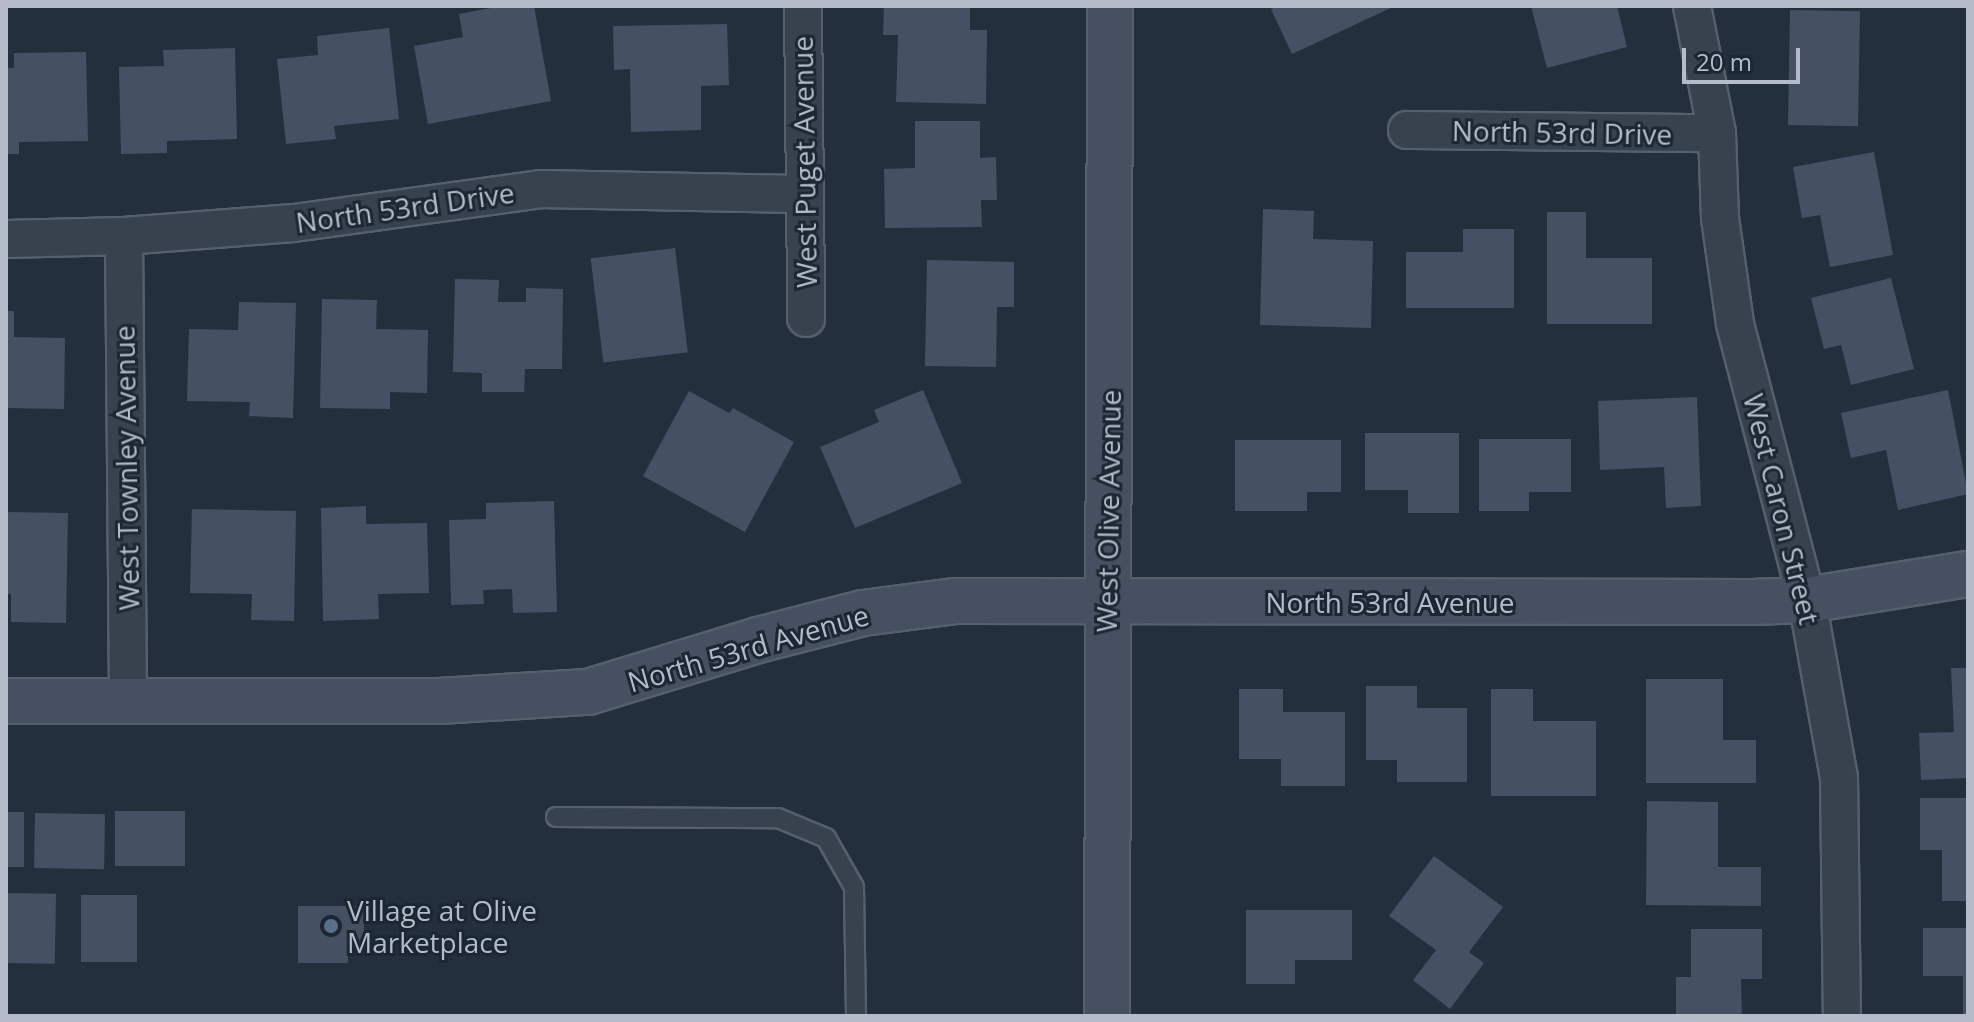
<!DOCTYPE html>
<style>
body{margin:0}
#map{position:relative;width:1974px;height:1022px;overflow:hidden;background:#242f3e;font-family:"Open Sans",sans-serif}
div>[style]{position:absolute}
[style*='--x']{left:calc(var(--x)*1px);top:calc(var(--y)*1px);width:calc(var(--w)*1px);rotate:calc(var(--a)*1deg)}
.building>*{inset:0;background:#455162;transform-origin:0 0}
.roads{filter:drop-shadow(2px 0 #565f6c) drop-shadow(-2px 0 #565f6c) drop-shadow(0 2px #565f6c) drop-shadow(0 -2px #565f6c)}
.lane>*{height:18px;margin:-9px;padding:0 9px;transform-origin:9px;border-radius:9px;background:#38414e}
.street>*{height:36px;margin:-18px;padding:0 18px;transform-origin:18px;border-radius:18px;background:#38414e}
.secondary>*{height:44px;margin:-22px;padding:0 22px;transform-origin:22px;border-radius:22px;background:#465061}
.dots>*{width:22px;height:22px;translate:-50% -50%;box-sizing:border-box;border:4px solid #1d2633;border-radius:50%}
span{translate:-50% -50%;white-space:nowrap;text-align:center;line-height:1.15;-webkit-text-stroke:6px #1d2633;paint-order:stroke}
.street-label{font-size:28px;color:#b4bcc9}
.poi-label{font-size:28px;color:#b4bcc9}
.left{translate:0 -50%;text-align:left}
.frame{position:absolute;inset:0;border:8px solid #b4bcc9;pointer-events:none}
.scale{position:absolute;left:1682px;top:48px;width:118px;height:36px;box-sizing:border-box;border:4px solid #b4bcc9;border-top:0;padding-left:10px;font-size:24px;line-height:28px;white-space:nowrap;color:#b4bcc9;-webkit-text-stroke:6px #1d2633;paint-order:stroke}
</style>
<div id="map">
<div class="building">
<i style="clip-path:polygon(501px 6px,534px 6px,551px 101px,428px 124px,414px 46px,463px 37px,459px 14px)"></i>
<i style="clip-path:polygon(884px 6px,970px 6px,970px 30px,987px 30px,986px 104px,896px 102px,898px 35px,883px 35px)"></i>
<i style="clip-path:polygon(1278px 6px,1395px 6px,1292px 54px,1271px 9px)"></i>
<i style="clip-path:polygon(1531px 6px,1617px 6px,1627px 47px,1547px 68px)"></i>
<i style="left:1790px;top:10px;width:70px;height:115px;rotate:1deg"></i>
<i style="clip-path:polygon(727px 24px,729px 85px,701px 86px,701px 130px,631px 132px,630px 69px,614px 70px,613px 26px)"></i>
<i style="clip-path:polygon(389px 28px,399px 119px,334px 126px,336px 139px,286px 144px,277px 59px,318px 55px,317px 36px)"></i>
<i style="clip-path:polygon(235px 48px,237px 139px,167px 141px,167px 153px,121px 154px,119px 67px,164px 66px,163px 50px)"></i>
<i style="clip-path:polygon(86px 52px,88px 141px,19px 142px,19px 154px,6px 154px,6px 68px,14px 68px,14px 53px)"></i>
<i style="clip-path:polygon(915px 121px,980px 121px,980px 158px,996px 157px,997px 200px,981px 200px,982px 227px,885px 228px,884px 169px,915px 168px)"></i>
<i style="clip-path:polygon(1874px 152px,1893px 255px,1830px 267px,1820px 215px,1802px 218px,1793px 167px)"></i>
<i style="clip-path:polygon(1263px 209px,1314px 211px,1313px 239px,1373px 241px,1371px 328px,1260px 325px)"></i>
<i style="clip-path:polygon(1547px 212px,1586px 212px,1586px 258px,1652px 258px,1652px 324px,1547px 324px)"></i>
<i style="clip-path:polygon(1463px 229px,1514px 229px,1514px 308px,1406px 308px,1406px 252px,1463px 252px)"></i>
<i style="left:675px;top:248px;width:105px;height:85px;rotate:83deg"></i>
<i style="clip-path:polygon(927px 260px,1014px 262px,1014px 307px,997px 307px,996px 367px,925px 366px)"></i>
<i style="clip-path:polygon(1891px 278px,1914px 369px,1851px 385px,1841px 345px,1824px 349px,1811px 298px)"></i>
<i style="clip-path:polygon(455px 279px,499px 280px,498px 302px,526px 302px,526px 288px,563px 289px,562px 369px,525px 369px,524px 392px,482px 392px,482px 373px,453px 372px)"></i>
<i style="clip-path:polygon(322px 299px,377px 300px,376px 329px,428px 330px,427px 393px,390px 392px,390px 409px,320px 408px)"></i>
<i style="clip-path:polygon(239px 302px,296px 303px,293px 418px,249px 416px,250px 402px,187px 401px,189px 329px,238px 330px)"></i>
<i style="clip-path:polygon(6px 311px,14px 311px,14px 337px,65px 338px,64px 409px,6px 408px)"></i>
<i style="clip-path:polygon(923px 390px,962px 483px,855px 528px,820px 447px,879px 422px,874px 410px)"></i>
<i style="clip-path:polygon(1948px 390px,1968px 494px,1898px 510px,1886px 450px,1851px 458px,1841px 413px)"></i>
<i style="clip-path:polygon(689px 391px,729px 413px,733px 408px,794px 442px,745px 532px,643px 476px)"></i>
<i style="clip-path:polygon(1697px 397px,1701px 506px,1666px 508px,1664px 467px,1600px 470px,1598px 401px)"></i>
<i style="clip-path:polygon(1365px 433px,1459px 433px,1459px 513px,1408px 513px,1408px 490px,1365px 490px)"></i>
<i style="clip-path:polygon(1479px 439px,1571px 439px,1571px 492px,1529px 492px,1529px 511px,1479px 511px)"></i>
<i style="clip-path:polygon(1235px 440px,1341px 440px,1341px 492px,1307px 492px,1307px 511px,1235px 511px)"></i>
<i style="clip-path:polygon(554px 501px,557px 612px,513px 613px,512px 589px,483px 590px,484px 604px,451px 605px,449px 520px,486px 519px,486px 503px)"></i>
<i style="clip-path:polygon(366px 506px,366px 524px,427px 523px,429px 593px,378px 594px,379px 619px,323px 621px,321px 508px)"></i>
<i style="clip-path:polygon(192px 509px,296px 511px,294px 621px,251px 620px,252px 594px,190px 593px)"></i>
<i style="clip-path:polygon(6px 512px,68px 513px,66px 623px,11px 622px,11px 594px,6px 594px)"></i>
<i style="clip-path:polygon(1951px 668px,1968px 668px,1968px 778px,1921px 780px,1919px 733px,1954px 732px)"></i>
<i style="clip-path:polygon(1646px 679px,1723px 679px,1723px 740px,1756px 740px,1756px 783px,1646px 783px)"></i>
<i style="clip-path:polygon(1366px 686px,1417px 686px,1417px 708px,1467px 708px,1467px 782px,1397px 782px,1397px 760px,1366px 760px)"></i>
<i style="clip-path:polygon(1239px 689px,1283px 689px,1283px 712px,1345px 712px,1345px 786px,1281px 786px,1281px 759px,1239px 759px)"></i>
<i style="clip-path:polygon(1491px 689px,1533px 689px,1533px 721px,1596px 721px,1596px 796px,1491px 796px)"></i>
<i style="clip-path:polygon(1920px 798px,1968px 798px,1968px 901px,1942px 901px,1942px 850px,1920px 850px)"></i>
<i style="clip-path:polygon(1647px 801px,1718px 802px,1718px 867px,1761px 867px,1761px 906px,1646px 905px)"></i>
<i style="left:115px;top:811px;width:70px;height:55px"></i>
<i style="left:6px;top:812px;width:18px;height:55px"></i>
<i style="left:35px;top:813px;width:70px;height:55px;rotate:1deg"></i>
<i style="clip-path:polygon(1434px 856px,1503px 907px,1469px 952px,1484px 963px,1450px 1009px,1413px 980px,1436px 950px,1389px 916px)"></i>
<i style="left:6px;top:893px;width:50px;height:70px;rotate:1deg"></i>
<i style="left:81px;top:895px;width:56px;height:67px"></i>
<i style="clip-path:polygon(298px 906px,364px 906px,364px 945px,348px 948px,348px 963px,298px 963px)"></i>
<i style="clip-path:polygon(1246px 910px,1352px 910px,1352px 960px,1295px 960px,1295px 984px,1246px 984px)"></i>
<i style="clip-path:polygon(1923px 928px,1968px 928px,1968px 1016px,1963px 1016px,1963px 976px,1923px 976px)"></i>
<i style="clip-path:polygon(1691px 929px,1762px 929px,1762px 979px,1741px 979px,1742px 1016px,1676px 1016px,1676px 977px,1691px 977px)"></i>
</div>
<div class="roads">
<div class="lane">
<i style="--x:556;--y:817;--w:222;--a:0.3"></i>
<i style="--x:778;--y:818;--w:52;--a:22.6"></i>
<i style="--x:826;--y:838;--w:56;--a:60.3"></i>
<i style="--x:854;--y:887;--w:129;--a:89.1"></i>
</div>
<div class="street">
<i style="--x:803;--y:6;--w:312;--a:89.4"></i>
<i style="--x:1692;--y:6;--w:129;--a:78.9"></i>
<i style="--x:1717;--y:133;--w:85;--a:88"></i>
<i style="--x:1720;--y:218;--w:107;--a:81.9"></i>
<i style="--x:1735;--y:324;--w:285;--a:75.4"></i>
<i style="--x:1807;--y:600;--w:180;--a:79.8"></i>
<i style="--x:1839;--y:777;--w:239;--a:89.3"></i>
<i style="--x:1407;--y:130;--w:310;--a:0.6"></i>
<i style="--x:124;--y:236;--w:464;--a:89.5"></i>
<i style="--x:6;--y:239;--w:118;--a:-1.5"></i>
<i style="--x:124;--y:236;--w:170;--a:-4.4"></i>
<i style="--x:294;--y:223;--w:249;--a:-7.8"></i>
<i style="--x:541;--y:189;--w:262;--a:1.1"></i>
</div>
<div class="secondary">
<i style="--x:6;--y:701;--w:433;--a:0"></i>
<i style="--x:439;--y:701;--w:149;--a:-3.5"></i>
<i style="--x:588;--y:692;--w:178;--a:-17"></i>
<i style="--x:758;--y:640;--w:108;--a:-14.4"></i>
<i style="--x:863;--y:613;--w:94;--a:-7.4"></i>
<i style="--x:956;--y:601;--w:796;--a:0.07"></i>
<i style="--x:1752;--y:602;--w:55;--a:-2.1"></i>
<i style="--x:1807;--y:600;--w:163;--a:-9.2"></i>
<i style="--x:1107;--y:1016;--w:1010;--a:-89.83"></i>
</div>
</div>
<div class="dots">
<i style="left:331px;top:926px;background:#5c6f8a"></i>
</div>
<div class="street-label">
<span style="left:1562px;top:132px;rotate:1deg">North 53rd Drive</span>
<span style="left:804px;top:162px;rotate:-91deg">West Puget Avenue</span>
<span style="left:405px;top:207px;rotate:-8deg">North 53rd Drive</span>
<span style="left:126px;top:468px;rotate:-91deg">West Townley Avenue</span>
<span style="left:1782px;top:509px;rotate:76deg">West Caron Street</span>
<span style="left:1108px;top:511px;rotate:-89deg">West Olive Avenue</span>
<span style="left:1390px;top:602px">North 53rd Avenue</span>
<span style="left:748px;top:648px;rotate:-16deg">North 53rd Avenue</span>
</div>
<div class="poi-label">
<span class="left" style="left:347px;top:926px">Village at Olive<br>Marketplace</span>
</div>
<div class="frame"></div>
<div class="scale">20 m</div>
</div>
